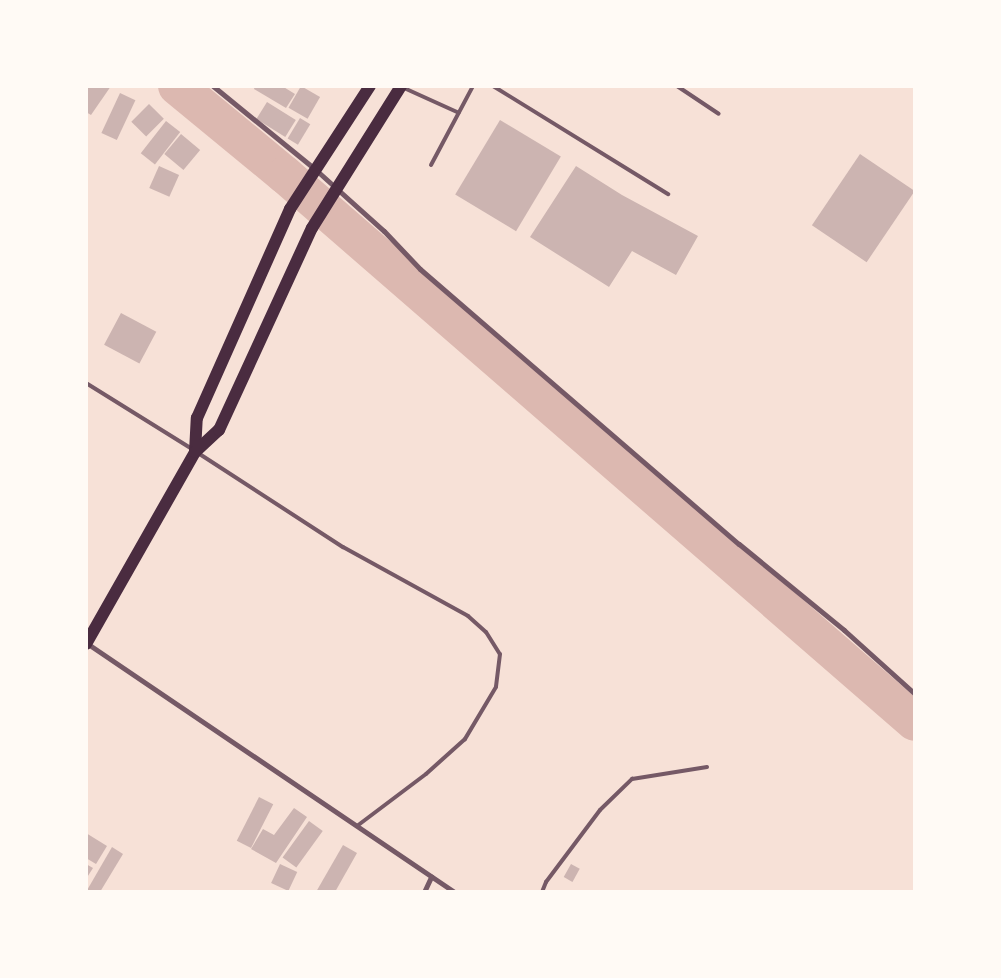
<!DOCTYPE html>
<style>
body{margin:0}
#map{position:relative;width:1001px;height:978px;overflow:hidden;background:#f7e1d7;font-family:"DejaVu Sans",sans-serif}
div>[style]{position:absolute}
[style*='--x']{left:calc(var(--x)*1px);top:calc(var(--y)*1px);width:calc(var(--w)*1px);rotate:calc(var(--a)*1deg)}
.river>*{height:38px;margin:-19px;padding:0 19px;transform-origin:19px;border-radius:19px;background:#dcb8b0}
.building>*{inset:0;background:#ccb4b1;transform-origin:0 0}
.service>*{height:4px;margin:-2px;padding:0 2px;transform-origin:2px;border-radius:2px;background:#755966}
.minor>*{height:5px;margin:-2.5px;padding:0 2.5px;transform-origin:2.5px;border-radius:2.5px;background:#755966}
.primary>*{height:12px;margin:-6px;padding:0 6px;transform-origin:6px;border-radius:6px;background:#4a2c40}
span{translate:-50% -50%;white-space:nowrap;text-align:center;line-height:1.15;-webkit-text-stroke:4px #fffaf5;paint-order:stroke}
.frame{position:absolute;inset:0;border:88px solid #fffaf5;pointer-events:none}
</style>
<div id="map">
<div class="river">
<i style="--x:177;--y:86;--w:140;--a:39.5"></i>
<i style="--x:285;--y:175;--w:834;--a:40.97"></i>
</div>
<div class="building">
<i style="clip-path:polygon(86px 86px,111px 86px,91px 115px,86px 112px)"></i>
<i style="clip-path:polygon(255px 86px,282px 86px,295px 94px,286px 108px,254px 89px)"></i>
<i style="left:301px;top:86px;width:22px;height:25px;rotate:30deg"></i>
<i style="left:120px;top:93px;width:17px;height:44px;rotate:25deg"></i>
<i style="left:267px;top:102px;width:34px;height:20px;rotate:32deg"></i>
<i style="left:149px;top:104px;width:21px;height:25px;rotate:45deg"></i>
<i style="left:300px;top:118px;width:12px;height:24px;rotate:31deg"></i>
<i style="left:500px;top:120px;width:71px;height:87px;rotate:31deg"></i>
<i style="left:166px;top:121px;width:18px;height:41px;rotate:38deg"></i>
<i style="left:181px;top:134px;width:25px;height:26px;rotate:40deg"></i>
<i style="left:860px;top:154px;width:66px;height:86px;rotate:34deg"></i>
<i style="left:159px;top:166px;width:22px;height:24px;rotate:24deg"></i>
<i style="clip-path:polygon(576px 166px,622px 195px,698px 236px,676px 275px,632px 251px,609px 287px,530px 237px)"></i>
<i style="left:121px;top:313px;width:40px;height:36px;rotate:28deg"></i>
<i style="left:259px;top:797px;width:16px;height:49px;rotate:27deg"></i>
<i style="clip-path:polygon(294px 808px,307px 817px,276px 863px,251px 849px,263px 829px,274px 835px)"></i>
<i style="left:309px;top:821px;width:17px;height:45px;rotate:36deg"></i>
<i style="clip-path:polygon(86px 833px,107px 846px,96px 864px,86px 858px)"></i>
<i style="clip-path:polygon(343px 845px,357px 853px,335px 892px,316px 892px)"></i>
<i style="clip-path:polygon(112px 847px,123px 854px,100px 892px,86px 892px)"></i>
<i style="clip-path:polygon(86px 864px,93px 868px,86px 879px)"></i>
<i style="left:280px;top:864px;width:19px;height:21px;rotate:25deg"></i>
<i style="left:571px;top:864px;width:10px;height:15px;rotate:29deg"></i>
</div>
<div class="service">
<i style="--x:493;--y:86;--w:206;--a:31.7"></i>
<i style="--x:677;--y:86;--w:50;--a:33.7"></i>
<i style="--x:404;--y:88;--w:60;--a:24.4"></i>
<i style="--x:431;--y:165;--w:89;--a:-62"></i>
<i style="--x:86;--y:383;--w:125;--a:31.9"></i>
<i style="--x:198;--y:453;--w:173;--a:33"></i>
<i style="--x:343;--y:547;--w:143;--a:28.9"></i>
<i style="--x:468;--y:616;--w:24;--a:42"></i>
<i style="--x:486;--y:632;--w:26;--a:58"></i>
<i style="--x:500;--y:654;--w:33;--a:97"></i>
<i style="--x:496;--y:687;--w:61;--a:120.8"></i>
<i style="--x:465;--y:739;--w:52;--a:138.1"></i>
<i style="--x:426;--y:774;--w:86;--a:143"></i>
<i style="--x:542;--y:892;--w:11;--a:-68"></i>
<i style="--x:546;--y:882;--w:90;--a:-53.1"></i>
<i style="--x:600;--y:810;--w:45;--a:-44.1"></i>
<i style="--x:632;--y:779;--w:76;--a:-9.1"></i>
</div>
<div class="minor">
<i style="--x:213;--y:86;--w:133;--a:39.2"></i>
<i style="--x:316;--y:170;--w:91;--a:41.9"></i>
<i style="--x:384;--y:231;--w:52;--a:46.5"></i>
<i style="--x:420;--y:269;--w:421;--a:40.8"></i>
<i style="--x:739;--y:544;--w:136;--a:39.3"></i>
<i style="--x:844;--y:630;--w:96;--a:42"></i>
<i style="--x:88;--y:644;--w:442;--a:34.1"></i>
<i style="--x:424;--y:892;--w:17;--a:-65"></i>
</div>
<div class="primary">
<i style="--x:195;--y:452;--w:34;--a:-87"></i>
<i style="--x:197;--y:418;--w:229;--a:-66"></i>
<i style="--x:290;--y:209;--w:147;--a:-57"></i>
<i style="--x:86;--y:644;--w:221;--a:-60.4"></i>
<i style="--x:195;--y:452;--w:33;--a:-43"></i>
<i style="--x:219;--y:430;--w:222;--a:-65.3"></i>
<i style="--x:312;--y:228;--w:168;--a:-57.9"></i>
</div>
<div class="frame"></div>
</div>
